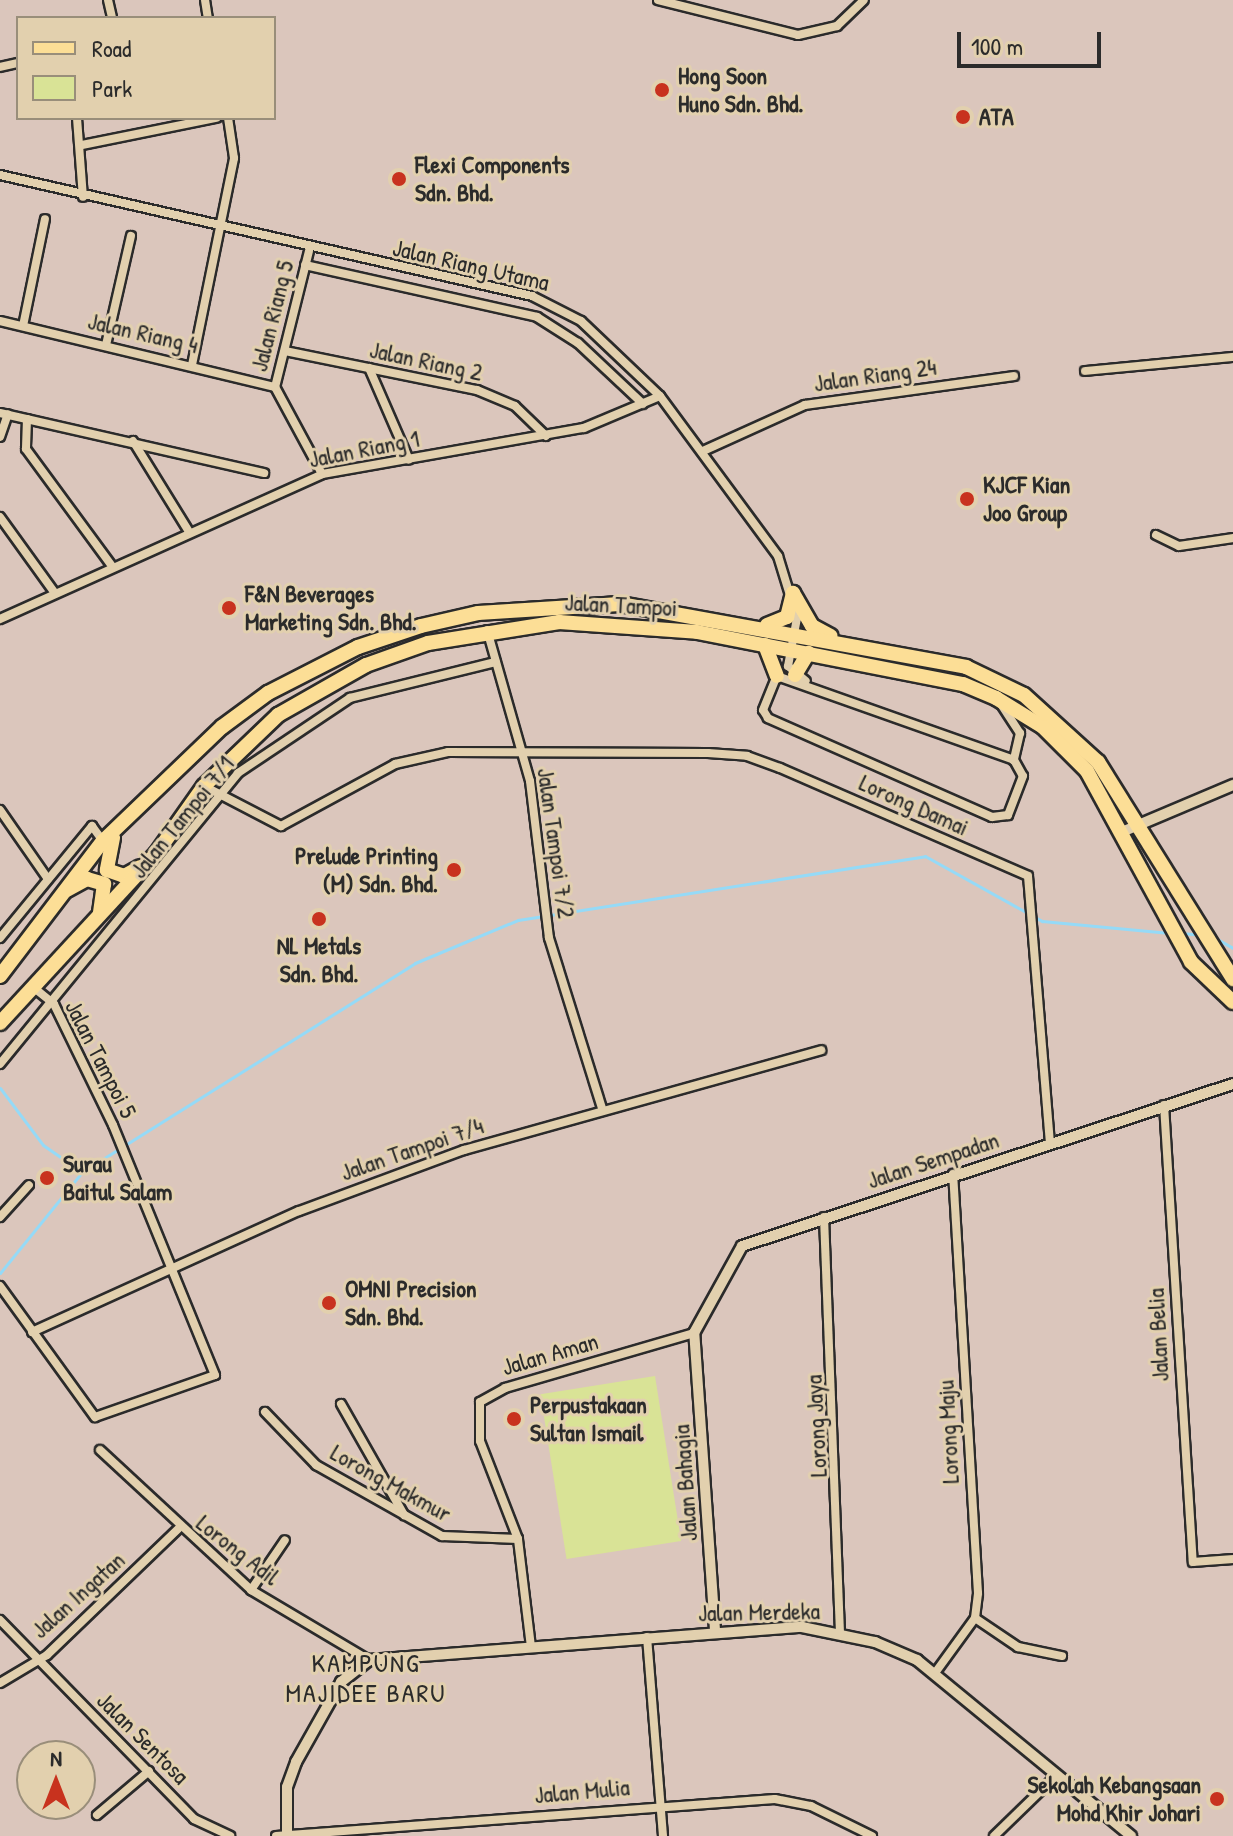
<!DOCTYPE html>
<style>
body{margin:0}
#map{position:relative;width:1233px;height:1836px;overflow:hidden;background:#dbc6bc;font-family:"Patrick Hand",sans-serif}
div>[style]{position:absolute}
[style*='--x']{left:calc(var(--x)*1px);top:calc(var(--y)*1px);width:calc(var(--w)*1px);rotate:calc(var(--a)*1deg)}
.green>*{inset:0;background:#d9e396;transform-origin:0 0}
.stream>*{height:3px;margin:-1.5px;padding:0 1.5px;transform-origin:1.5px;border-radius:1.5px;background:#95daf7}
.roads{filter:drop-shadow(2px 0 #2b2b2b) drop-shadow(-2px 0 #2b2b2b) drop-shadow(0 2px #2b2b2b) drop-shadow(0 -2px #2b2b2b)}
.minor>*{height:8px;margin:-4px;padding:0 4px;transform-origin:4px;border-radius:4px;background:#e2d0ae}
.tertiary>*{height:10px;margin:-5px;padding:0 5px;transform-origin:5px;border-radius:5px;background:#e2d0ae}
.primary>*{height:14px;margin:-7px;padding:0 7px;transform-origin:7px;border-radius:7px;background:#fcde96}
.dots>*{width:22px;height:22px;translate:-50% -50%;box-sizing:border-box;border:4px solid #e2d0ae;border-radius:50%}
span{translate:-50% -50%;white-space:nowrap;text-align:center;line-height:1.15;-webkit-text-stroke:6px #e2d0ae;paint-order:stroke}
.poi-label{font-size:24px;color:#2b2b2b;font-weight:700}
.left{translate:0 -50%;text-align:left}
.right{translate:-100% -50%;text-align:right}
.street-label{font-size:24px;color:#2b2b2b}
.neighbourhood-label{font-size:26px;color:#2b2b2b;letter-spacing:2px}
.legend{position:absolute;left:16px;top:16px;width:260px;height:104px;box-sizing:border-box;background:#e2d0ae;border:2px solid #998e7a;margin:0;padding:10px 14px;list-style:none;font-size:24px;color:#2b2b2b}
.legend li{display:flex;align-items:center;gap:16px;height:40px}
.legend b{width:40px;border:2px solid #998e7a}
.north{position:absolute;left:16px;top:1740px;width:80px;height:80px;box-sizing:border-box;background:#e2d0ae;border:2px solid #998e7a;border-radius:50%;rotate:0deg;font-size:22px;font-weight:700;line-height:32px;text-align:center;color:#2b2b2b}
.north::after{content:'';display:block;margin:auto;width:28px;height:36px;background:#c8321e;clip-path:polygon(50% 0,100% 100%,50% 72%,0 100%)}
.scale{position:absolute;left:957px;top:32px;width:144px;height:36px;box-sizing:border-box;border:4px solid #2b2b2b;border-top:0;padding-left:10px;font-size:24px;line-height:28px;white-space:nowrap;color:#2b2b2b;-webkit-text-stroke:6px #e2d0ae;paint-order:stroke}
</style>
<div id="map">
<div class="green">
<i style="left:655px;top:1376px;width:167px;height:116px;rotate:81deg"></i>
</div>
<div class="stream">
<i style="--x:1180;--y:933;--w:21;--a:5"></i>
<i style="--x:1212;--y:936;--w:24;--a:30"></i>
<i style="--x:0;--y:1088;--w:71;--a:53"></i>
<i style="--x:43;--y:1145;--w:47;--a:34.7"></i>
<i style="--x:0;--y:1273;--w:130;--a:-50.9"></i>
<i style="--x:82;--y:1172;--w:393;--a:-32.1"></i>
<i style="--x:415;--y:963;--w:112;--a:-22.7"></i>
<i style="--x:518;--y:920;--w:412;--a:-8.9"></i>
<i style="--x:925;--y:856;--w:134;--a:29.1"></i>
<i style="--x:1042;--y:921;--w:128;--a:5.4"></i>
</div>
<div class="roads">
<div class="minor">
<i style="--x:108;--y:0;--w:18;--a:77"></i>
<i style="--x:205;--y:0;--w:18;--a:81"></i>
<i style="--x:658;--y:0;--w:144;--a:14"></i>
<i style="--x:798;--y:35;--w:40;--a:-13"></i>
<i style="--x:837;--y:26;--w:37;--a:-44"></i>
<i style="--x:0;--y:67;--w:18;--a:-13"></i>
<i style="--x:77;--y:118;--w:79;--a:85.7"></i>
<i style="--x:82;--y:145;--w:137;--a:-11.4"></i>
<i style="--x:0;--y:175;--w:546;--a:12.81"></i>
<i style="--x:532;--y:296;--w:55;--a:27"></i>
<i style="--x:581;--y:321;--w:109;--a:43.5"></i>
<i style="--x:660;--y:396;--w:199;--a:53.6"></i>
<i style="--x:778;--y:556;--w:65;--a:73"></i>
<i style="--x:797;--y:618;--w:49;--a:100.6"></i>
<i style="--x:788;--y:666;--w:23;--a:40"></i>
<i style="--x:309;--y:251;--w:140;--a:104"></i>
<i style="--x:275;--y:387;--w:99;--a:61.6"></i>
<i style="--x:305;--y:265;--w:238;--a:12.6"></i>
<i style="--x:537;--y:317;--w:49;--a:32.4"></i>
<i style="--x:578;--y:343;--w:89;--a:43.2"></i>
<i style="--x:0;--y:321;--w:283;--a:13.5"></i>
<i style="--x:23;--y:326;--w:109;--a:-78.4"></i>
<i style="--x:106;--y:345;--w:112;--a:-77.1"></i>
<i style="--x:285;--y:351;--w:196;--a:11.5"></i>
<i style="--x:477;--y:390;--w:41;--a:22.8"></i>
<i style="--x:515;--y:406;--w:43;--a:44.1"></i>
<i style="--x:192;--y:365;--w:211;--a:-78.5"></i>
<i style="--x:234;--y:158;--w:40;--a:-98.5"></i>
<i style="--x:369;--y:368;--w:100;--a:66.5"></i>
<i style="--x:1085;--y:371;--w:149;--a:-5.4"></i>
<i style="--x:0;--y:413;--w:271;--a:12.8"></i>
<i style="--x:27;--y:419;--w:30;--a:92"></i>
<i style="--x:26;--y:449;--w:145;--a:53.7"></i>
<i style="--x:0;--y:437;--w:24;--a:-71"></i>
<i style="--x:133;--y:441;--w:105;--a:58.3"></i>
<i style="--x:703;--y:451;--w:112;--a:-24.3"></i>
<i style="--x:805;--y:405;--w:211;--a:-7.9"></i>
<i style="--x:0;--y:517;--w:92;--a:54.2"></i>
<i style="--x:1156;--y:535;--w:25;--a:26"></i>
<i style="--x:1179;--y:546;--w:55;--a:-8.4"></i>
<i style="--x:0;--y:619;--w:353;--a:-24.2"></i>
<i style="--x:322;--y:474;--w:266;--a:-10"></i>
<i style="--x:584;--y:428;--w:82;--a:-22.8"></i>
<i style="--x:487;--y:630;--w:157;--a:74.1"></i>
<i style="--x:530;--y:781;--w:158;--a:83.1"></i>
<i style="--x:549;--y:938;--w:178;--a:72.7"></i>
<i style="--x:777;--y:676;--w:251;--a:19.5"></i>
<i style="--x:1014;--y:760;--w:18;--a:61"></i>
<i style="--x:1023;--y:776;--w:42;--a:111"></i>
<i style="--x:1008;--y:815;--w:16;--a:173"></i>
<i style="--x:992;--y:817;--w:245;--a:-156.2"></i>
<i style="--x:768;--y:718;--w:9;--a:-122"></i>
<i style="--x:763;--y:710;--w:37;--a:-68"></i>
<i style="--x:1001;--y:704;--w:35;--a:57"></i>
<i style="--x:1020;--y:733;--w:28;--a:103"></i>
<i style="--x:204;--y:786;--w:87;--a:27.5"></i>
<i style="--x:281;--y:826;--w:130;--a:-28.5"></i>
<i style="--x:395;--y:764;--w:54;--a:-12.8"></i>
<i style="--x:448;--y:752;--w:260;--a:0.2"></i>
<i style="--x:708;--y:753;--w:39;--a:4"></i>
<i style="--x:747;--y:756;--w:35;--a:20"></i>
<i style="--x:780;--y:768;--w:270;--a:23.5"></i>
<i style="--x:1028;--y:876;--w:267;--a:85.3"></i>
<i style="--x:0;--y:810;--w:84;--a:55.2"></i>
<i style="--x:0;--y:938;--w:145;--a:-50.6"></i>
<i style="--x:92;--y:826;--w:19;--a:54"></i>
<i style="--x:0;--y:1064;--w:376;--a:-50.7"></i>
<i style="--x:238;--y:773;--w:135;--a:-33.8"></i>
<i style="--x:350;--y:698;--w:150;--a:-13.9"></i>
<i style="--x:1164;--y:1105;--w:458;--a:86.4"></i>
<i style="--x:1193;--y:1562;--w:40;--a:-4.3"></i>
<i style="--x:0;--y:1217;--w:43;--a:-47.8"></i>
<i style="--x:824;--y:1217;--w:415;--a:87.8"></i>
<i style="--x:0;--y:1286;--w:162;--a:54.1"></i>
<i style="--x:95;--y:1417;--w:127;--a:-19.3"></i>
<i style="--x:215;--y:1375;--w:270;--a:-112.2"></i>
<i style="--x:113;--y:1125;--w:135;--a:-116"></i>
<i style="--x:54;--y:1004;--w:26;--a:-141"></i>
<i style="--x:32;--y:1332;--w:293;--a:-24.4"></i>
<i style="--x:299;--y:1211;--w:176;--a:-20.3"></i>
<i style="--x:464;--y:1150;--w:371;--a:-15.6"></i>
<i style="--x:341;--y:1404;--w:128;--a:60.4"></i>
<i style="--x:265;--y:1412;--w:74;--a:46.1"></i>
<i style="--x:316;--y:1465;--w:145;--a:29.4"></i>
<i style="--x:442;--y:1536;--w:76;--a:2.3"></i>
<i style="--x:100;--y:1450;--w:206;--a:42.8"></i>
<i style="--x:251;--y:1590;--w:137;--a:30.7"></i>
<i style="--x:251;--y:1590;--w:60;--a:-55.8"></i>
<i style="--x:975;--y:1618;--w:52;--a:34"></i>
<i style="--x:1018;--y:1647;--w:45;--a:11.6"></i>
<i style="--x:0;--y:1620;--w:278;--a:45.7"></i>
<i style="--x:194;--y:1819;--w:40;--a:25"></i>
<i style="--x:647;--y:1637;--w:200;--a:85.4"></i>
<i style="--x:531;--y:1647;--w:109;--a:-96.9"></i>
<i style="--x:518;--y:1539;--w:105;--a:-111.2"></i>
<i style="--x:480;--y:1441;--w:39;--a:-90"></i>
<i style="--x:480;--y:1402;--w:29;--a:-29"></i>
<i style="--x:505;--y:1388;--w:197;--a:-16.2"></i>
<i style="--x:935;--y:1673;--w:68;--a:-54"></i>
<i style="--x:975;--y:1618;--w:25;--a:-83"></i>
<i style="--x:978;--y:1593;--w:420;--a:-93.4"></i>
<i style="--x:0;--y:1683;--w:55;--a:-30.8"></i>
<i style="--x:47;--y:1655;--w:182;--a:-43.9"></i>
<i style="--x:97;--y:1815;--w:68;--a:-40.2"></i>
<i style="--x:276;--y:1836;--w:500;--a:-4.24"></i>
<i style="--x:775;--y:1799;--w:37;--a:11"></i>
<i style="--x:811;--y:1806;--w:68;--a:26.2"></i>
<i style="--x:994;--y:1836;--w:88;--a:-44.1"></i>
</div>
<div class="tertiary">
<i style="--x:1122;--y:832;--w:121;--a:-22.9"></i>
<i style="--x:715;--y:1630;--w:298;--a:-94"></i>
<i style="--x:694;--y:1333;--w:99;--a:-61.1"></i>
<i style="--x:742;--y:1246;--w:517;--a:-18.26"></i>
<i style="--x:287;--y:1836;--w:49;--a:-90"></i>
<i style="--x:287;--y:1787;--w:27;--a:-70"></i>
<i style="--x:296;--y:1762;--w:92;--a:-60.6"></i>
<i style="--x:341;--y:1682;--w:36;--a:-38"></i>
<i style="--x:369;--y:1660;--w:434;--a:-4.4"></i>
<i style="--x:802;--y:1627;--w:75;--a:11.6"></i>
<i style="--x:875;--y:1642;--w:46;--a:23.2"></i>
<i style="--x:917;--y:1660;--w:277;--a:39.4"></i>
</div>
<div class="primary">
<i style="--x:793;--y:593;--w:38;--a:60"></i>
<i style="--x:812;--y:626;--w:21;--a:28"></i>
<i style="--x:767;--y:625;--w:22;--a:-22"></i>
<i style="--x:787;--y:617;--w:25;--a:-76"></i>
<i style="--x:765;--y:645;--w:33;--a:69"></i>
<i style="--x:795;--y:675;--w:26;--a:-59"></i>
<i style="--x:113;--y:838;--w:33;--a:101"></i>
<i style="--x:107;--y:870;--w:18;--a:19"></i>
<i style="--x:124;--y:876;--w:18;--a:-29"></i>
<i style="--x:67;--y:890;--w:23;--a:-29"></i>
<i style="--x:87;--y:879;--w:18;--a:16"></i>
<i style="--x:104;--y:884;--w:29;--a:98"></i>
<i style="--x:0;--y:976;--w:170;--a:-52.7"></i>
<i style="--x:103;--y:841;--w:165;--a:-43.8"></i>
<i style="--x:222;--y:727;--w:57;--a:-36.5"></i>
<i style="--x:268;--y:693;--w:101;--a:-27.1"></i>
<i style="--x:358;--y:647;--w:66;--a:-18.4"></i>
<i style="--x:421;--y:626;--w:58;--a:-12.8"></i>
<i style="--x:478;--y:613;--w:142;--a:-3.6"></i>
<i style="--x:620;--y:604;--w:352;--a:10.3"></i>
<i style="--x:966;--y:667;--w:64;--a:25.8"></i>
<i style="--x:1024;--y:695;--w:100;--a:42.2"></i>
<i style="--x:1098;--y:762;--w:256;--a:58.1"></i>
<i style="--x:0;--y:1023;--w:230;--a:-47.3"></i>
<i style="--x:156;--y:854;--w:83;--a:-54.8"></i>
<i style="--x:204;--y:786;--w:103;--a:-43.8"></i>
<i style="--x:278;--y:715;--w:101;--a:-29.6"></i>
<i style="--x:366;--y:665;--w:66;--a:-19.5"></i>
<i style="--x:428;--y:643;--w:133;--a:-9.1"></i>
<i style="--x:559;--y:622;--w:138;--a:4.1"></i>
<i style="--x:697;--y:632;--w:271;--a:11.1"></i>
<i style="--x:963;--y:684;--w:36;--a:23"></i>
<i style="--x:996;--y:698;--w:55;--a:31.7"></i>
<i style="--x:1043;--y:727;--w:62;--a:45"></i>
<i style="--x:1087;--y:771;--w:217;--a:61.4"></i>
<i style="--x:1191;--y:962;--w:58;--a:43.6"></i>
</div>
</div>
<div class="dots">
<i style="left:662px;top:90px;background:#c8321e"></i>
<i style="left:963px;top:117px;background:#c8321e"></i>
<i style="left:399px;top:179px;background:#c8321e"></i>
<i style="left:967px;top:499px;background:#c8321e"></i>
<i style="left:229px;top:608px;background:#c8321e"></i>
<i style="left:454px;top:870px;background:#c8321e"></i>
<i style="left:319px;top:919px;background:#c8321e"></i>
<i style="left:47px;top:1178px;background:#c8321e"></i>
<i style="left:329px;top:1303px;background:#c8321e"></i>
<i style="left:514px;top:1419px;background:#c8321e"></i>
<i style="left:1217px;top:1799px;background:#c8321e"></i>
</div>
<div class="poi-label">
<span class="left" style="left:678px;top:90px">Hong Soon<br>Huno Sdn. Bhd.</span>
<span class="left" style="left:979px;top:117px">ATA</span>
<span class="left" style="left:415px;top:179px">Flexi Components<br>Sdn. Bhd.</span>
<span class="left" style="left:983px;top:499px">KJCF Kian<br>Joo Group</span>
<span class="left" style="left:245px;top:608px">F&amp;N Beverages<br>Marketing Sdn. Bhd.</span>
<span class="right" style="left:438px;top:870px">Prelude Printing<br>(M) Sdn. Bhd.</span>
<span style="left:319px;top:960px">NL Metals<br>Sdn. Bhd.</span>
<span class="left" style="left:63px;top:1178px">Surau<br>Baitul Salam</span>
<span class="left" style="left:345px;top:1303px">OMNI Precision<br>Sdn. Bhd.</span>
<span class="left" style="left:530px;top:1419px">Perpustakaan<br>Sultan Ismail</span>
<span class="right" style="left:1201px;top:1799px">Sekolah Kebangsaan<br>Mohd Khir Johari</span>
</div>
<div class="street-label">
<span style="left:471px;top:265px;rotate:13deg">Jalan Riang Utama</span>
<span style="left:272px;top:316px;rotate:-76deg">Jalan Riang 5</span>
<span style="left:143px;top:333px;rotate:13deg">Jalan Riang 4</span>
<span style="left:426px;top:361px;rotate:12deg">Jalan Riang 2</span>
<span style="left:875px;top:375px;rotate:-8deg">Jalan Riang 24</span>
<span style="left:364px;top:449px;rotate:-11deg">Jalan Riang 1</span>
<span style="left:621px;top:605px;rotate:3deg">Jalan Tampoi</span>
<span style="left:914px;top:805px;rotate:24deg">Lorong Damai</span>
<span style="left:182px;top:817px;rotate:-51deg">Jalan Tampoi 7/1</span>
<span style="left:556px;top:843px;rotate:82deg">Jalan Tampoi 7/2</span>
<span style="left:101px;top:1059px;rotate:63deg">Jalan Tampoi 5</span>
<span style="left:412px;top:1149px;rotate:-19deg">Jalan Tampoi 7/4</span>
<span style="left:933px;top:1160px;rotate:-18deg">Jalan Sempadan</span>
<span style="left:1158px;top:1335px;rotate:-93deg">Jalan Belia</span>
<span style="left:550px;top:1354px;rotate:-16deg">Jalan Aman</span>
<span style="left:816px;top:1426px;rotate:-93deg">Lorong Jaya</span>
<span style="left:948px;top:1432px;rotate:-93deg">Lorong Maju</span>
<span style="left:391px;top:1483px;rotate:29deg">Lorong Makmur</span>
<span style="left:685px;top:1483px;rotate:-94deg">Jalan Bahagia</span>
<span style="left:238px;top:1550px;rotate:38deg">Lorong Adil</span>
<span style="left:78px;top:1595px;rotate:-42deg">Jalan Ingatan</span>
<span style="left:759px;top:1612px;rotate:-1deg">Jalan Merdeka</span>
<span style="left:143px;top:1738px;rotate:45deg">Jalan Sentosa</span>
<span style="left:582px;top:1791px;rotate:-5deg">Jalan Mulia</span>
</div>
<div class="neighbourhood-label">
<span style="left:366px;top:1678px">KAMPUNG<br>MAJIDEE BARU</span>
</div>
<ul class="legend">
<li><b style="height:10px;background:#fcde96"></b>Road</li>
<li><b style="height:22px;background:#d9e396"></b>Park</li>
</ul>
<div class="north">N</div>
<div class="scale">100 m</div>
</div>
